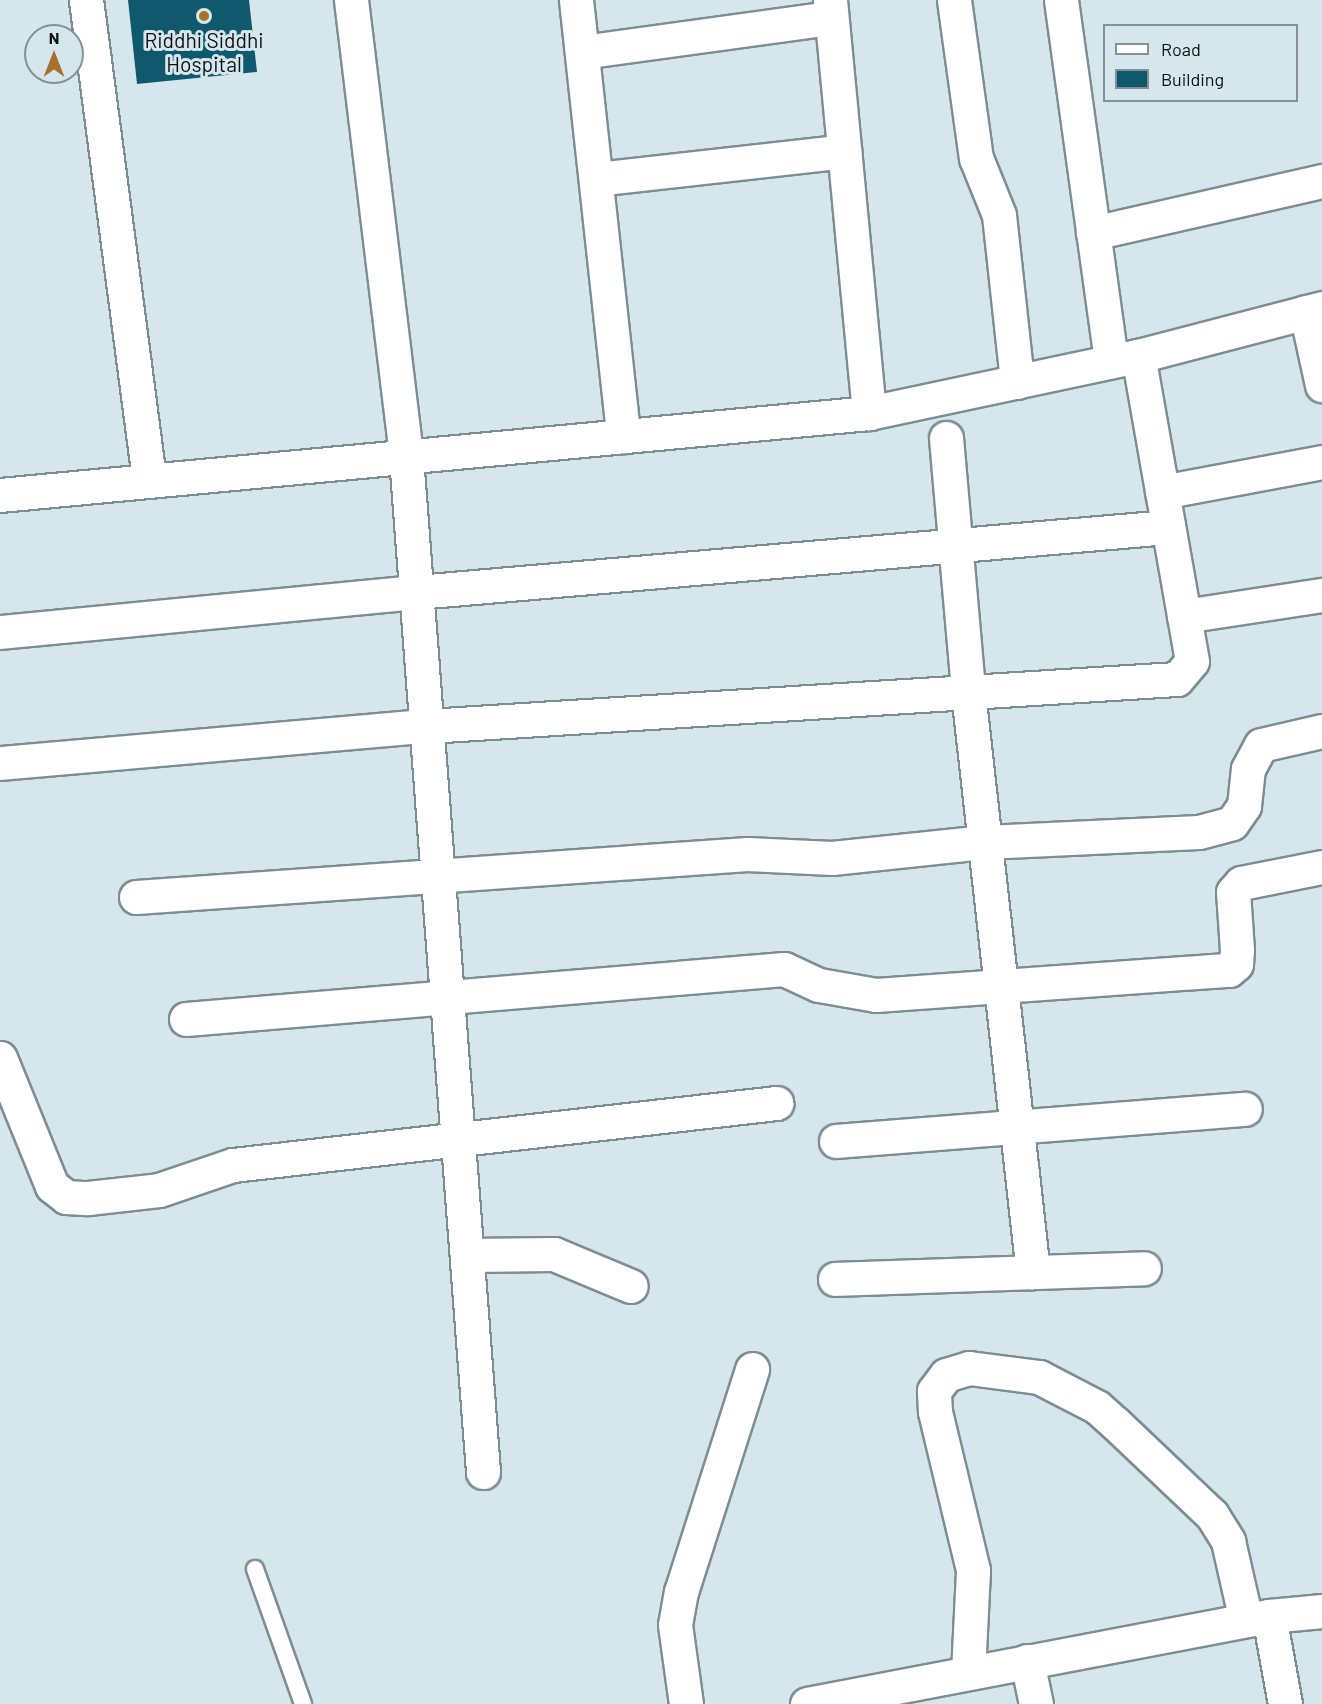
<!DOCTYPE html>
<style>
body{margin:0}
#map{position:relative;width:1322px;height:1704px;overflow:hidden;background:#d5e6ec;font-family:Barlow,sans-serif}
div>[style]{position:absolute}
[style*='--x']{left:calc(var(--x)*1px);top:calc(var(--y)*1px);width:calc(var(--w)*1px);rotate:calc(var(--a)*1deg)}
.building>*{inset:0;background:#10596d}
.roads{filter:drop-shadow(2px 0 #7d8d93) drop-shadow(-2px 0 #7d8d93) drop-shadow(0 2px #7d8d93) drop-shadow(0 -2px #7d8d93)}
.service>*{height:16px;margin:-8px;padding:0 8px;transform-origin:8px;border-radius:8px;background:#fff}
.minor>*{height:33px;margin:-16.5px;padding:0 16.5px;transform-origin:16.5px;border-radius:16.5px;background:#fff}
.dots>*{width:16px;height:16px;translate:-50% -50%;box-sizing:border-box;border:3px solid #d5e6ec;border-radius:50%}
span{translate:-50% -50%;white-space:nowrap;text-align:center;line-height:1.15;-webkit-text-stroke:6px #d5e6ec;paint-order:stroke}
.poi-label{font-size:21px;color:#0c1214}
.legend{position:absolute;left:1103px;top:24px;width:195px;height:78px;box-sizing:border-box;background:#d5e6ec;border:2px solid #859196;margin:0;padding:8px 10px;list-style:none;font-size:18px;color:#0c1214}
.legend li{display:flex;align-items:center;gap:12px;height:30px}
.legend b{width:30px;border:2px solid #859196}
.north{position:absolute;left:24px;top:24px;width:60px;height:60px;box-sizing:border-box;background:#d5e6ec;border:2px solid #859196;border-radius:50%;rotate:0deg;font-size:16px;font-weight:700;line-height:24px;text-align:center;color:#0c1214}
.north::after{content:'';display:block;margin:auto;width:21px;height:27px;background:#a6712a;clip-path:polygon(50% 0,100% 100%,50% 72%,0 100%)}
</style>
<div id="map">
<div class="building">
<i style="clip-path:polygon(128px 0,249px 0,257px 72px,137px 84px)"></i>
</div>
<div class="roads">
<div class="service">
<i style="--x:255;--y:1569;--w:143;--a:70.4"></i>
</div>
<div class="minor">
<i style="--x:86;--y:0;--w:485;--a:82.5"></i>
<i style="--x:351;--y:0;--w:460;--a:83.1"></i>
<i style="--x:406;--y:457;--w:1018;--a:85.66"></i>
<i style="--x:576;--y:0;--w:439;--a:83.8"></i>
<i style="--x:830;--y:0;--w:415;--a:84.6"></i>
<i style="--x:954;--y:0;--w:160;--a:82.1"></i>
<i style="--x:976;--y:158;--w:61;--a:68"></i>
<i style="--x:999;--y:215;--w:168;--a:83.8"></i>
<i style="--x:1061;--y:0;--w:364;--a:82.1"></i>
<i style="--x:582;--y:52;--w:251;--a:-7.8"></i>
<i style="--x:596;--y:179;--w:250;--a:-6.4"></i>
<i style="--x:1093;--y:233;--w:235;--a:-12.8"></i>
<i style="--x:1306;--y:312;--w:75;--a:77.6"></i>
<i style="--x:946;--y:438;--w:255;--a:85"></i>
<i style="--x:968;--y:692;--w:584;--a:83.61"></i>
<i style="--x:1162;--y:492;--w:163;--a:-10.6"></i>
<i style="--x:0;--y:495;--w:873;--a:-5.39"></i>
<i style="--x:869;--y:413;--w:275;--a:-12"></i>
<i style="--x:1138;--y:356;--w:190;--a:-14.6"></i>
<i style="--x:1184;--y:616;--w:140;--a:-8.7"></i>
<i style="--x:0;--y:632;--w:419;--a:-5.5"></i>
<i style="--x:417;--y:592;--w:754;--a:-4.95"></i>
<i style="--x:0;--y:763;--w:429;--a:-5"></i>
<i style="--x:427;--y:726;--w:751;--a:-3.59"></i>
<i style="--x:1177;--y:679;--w:23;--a:-50"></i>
<i style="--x:1192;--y:661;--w:310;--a:-100"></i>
<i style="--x:136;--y:897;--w:613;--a:-4.03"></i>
<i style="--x:747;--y:854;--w:85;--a:2.7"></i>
<i style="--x:832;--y:858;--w:154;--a:-6"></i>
<i style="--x:985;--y:842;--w:214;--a:-2.7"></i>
<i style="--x:1199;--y:832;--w:34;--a:-15"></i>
<i style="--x:1232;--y:823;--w:21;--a:-55"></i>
<i style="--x:1244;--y:806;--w:37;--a:-84"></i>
<i style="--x:1248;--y:769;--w:27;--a:-62"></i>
<i style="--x:1261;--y:745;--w:63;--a:-12.9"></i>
<i style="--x:186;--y:1019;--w:600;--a:-4.78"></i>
<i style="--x:784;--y:969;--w:38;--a:25"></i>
<i style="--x:819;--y:985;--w:58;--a:10"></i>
<i style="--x:876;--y:995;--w:354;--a:-4.1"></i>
<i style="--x:1229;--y:970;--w:9;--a:-41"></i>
<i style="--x:1236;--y:964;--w:14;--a:-86"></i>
<i style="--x:1237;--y:950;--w:58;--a:-93.9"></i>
<i style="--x:1233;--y:892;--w:12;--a:-48"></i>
<i style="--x:1241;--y:883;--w:83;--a:-11.2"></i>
<i style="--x:0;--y:1058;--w:138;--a:67.9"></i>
<i style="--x:52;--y:1186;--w:18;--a:38"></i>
<i style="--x:66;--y:1197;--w:22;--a:3"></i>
<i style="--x:88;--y:1198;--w:71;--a:-6.4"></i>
<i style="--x:159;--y:1190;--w:78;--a:-18.7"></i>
<i style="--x:233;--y:1165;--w:547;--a:-6.51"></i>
<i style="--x:836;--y:1141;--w:410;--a:-4.5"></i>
<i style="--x:467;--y:1255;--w:87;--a:-0.7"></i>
<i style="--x:554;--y:1254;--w:83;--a:22.6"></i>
<i style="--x:835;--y:1279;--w:309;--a:-2"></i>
<i style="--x:1269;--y:1616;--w:89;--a:79.7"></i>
<i style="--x:1027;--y:1661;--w:44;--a:78.2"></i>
<i style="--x:968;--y:1673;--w:103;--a:-87.2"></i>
<i style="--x:973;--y:1570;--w:163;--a:-103.5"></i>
<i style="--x:935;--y:1412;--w:21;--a:-93"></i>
<i style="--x:934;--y:1391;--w:20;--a:-53"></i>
<i style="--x:946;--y:1375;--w:24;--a:-17"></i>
<i style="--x:969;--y:1368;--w:71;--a:7.3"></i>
<i style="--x:1039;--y:1377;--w:65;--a:27.3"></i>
<i style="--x:1097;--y:1407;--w:24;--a:42"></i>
<i style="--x:1115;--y:1423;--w:134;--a:43.5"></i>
<i style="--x:1212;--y:1515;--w:31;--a:58"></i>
<i style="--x:1228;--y:1541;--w:81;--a:77.2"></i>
<i style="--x:686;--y:1704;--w:80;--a:-97.9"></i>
<i style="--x:675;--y:1625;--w:34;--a:-80"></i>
<i style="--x:681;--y:1592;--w:234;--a:-72.3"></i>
<i style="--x:807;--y:1704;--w:470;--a:-10.8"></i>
<i style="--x:1269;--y:1616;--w:53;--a:-5.4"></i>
</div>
</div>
<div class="dots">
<i style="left:204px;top:16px;background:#a6712a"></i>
</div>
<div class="poi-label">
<span style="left:204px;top:52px">Riddhi Siddhi<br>Hospital</span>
</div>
<ul class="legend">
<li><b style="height:8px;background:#fff"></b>Road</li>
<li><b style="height:16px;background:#10596d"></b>Building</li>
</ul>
<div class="north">N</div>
</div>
